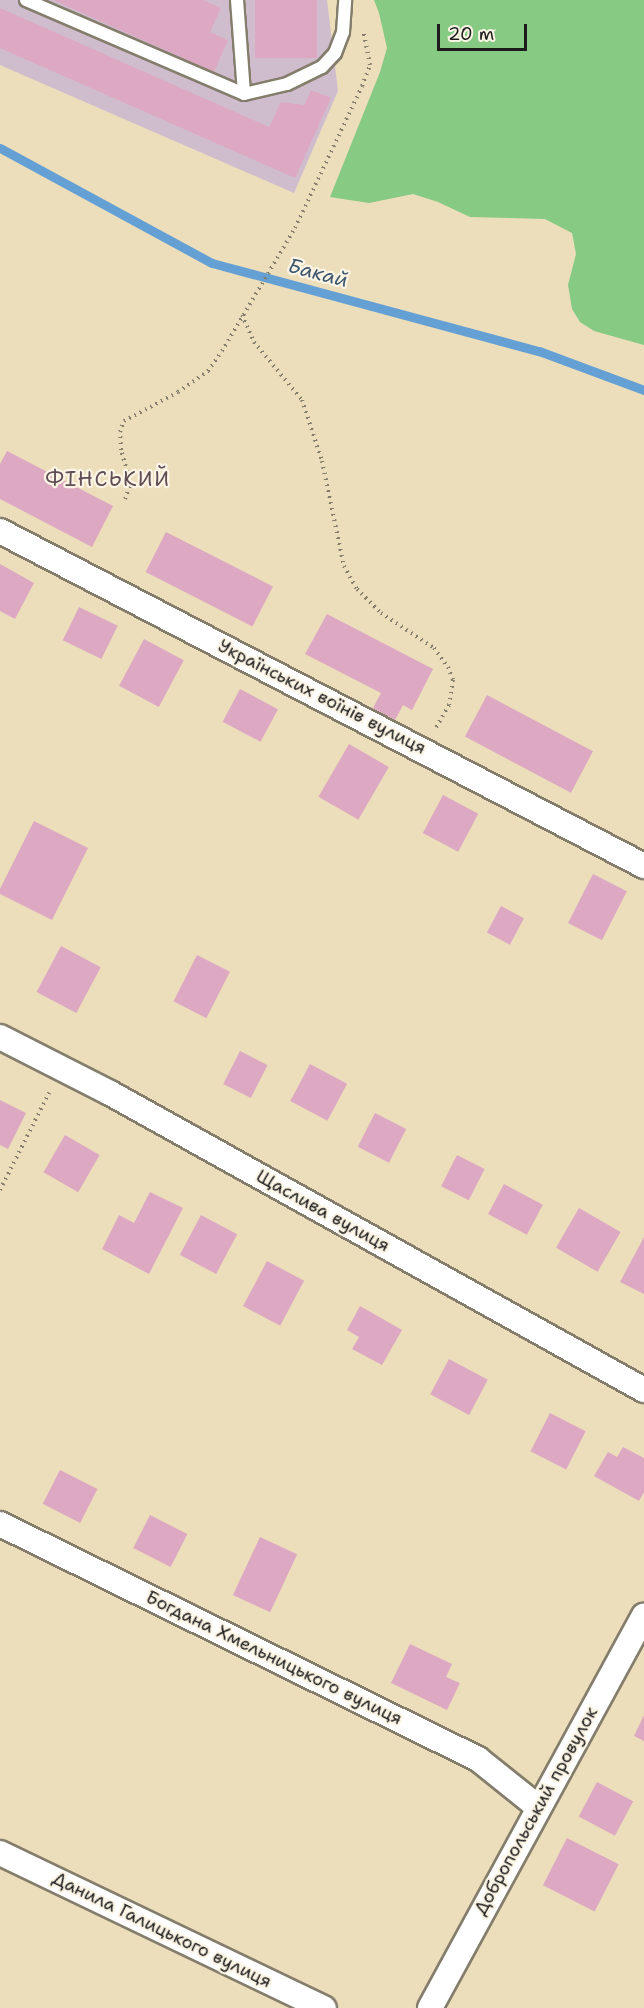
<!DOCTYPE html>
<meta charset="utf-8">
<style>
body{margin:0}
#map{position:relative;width:644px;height:2008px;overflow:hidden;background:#ecdebb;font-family:"Shantell Sans",sans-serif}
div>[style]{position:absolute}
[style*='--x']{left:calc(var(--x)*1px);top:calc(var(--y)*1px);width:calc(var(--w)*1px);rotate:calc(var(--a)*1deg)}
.industrial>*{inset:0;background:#cfbdce}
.green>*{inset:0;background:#86ca84}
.stream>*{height:9px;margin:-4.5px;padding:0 4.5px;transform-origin:4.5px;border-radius:4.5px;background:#65a0d5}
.building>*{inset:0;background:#dda8c2;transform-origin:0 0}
.path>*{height:4px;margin-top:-2px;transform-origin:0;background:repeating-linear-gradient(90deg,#847d6c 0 1.5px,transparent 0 6px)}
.roads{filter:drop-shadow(2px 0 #847d6c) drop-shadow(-2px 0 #847d6c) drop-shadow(0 2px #847d6c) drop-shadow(0 -2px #847d6c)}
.service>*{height:12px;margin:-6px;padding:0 6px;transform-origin:6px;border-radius:6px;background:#fff}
.minor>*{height:24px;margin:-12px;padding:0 12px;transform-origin:12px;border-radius:12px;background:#fff}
span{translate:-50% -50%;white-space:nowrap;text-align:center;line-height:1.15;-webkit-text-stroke:4.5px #fcf5e5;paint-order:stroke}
.street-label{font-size:18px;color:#1c1c1c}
.water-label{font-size:20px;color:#3d576f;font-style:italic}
.quarter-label{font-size:21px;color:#604d56;letter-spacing:1.5px}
.scale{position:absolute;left:437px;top:24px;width:90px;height:27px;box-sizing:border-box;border:3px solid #1c1c1c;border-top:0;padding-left:8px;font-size:18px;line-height:21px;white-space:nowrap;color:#1c1c1c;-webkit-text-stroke:4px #fcf5e5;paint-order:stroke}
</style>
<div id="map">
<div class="industrial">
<i style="clip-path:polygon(0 0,327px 0,338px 91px,294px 193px,0 65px)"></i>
</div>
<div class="green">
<i style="clip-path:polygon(374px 0,644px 0,644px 345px,594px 331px,580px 322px,572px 309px,568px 285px,576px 254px,572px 233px,545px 219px,470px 217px,438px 202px,413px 194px,369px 203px,330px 197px,380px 72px,387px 48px,379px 13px)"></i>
</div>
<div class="stream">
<i style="--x:0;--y:148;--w:241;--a:28.5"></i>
<i style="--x:212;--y:263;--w:339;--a:15.1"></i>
<i style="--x:539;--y:351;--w:112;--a:20.4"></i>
</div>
<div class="building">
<i style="clip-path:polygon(53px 0,203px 0,221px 8px,210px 32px,228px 40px,214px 72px)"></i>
<i style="left:255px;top:0;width:62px;height:58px"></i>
<i style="clip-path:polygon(0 8px,269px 127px,281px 102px,304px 105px,311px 90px,331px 98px,295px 178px,0 48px)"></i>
<i style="clip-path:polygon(7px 451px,113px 506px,92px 547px,0 499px,0 464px)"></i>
<i style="left:166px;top:532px;width:120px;height:45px;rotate:27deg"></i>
<i style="clip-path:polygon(0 564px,34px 583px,15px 619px,0 611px)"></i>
<i style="left:79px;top:607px;width:43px;height:37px;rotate:26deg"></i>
<i style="clip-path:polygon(327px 614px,433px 669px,412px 710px,403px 705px,395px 720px,373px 708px,381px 693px,305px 654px)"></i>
<i style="left:144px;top:639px;width:45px;height:53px;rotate:28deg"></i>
<i style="left:240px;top:689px;width:43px;height:37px;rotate:28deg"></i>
<i style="left:487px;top:695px;width:120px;height:47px;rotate:28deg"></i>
<i style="left:349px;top:744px;width:46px;height:61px;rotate:30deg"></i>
<i style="left:443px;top:795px;width:40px;height:43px;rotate:28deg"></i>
<i style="clip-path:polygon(34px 821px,88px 848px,52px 920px,0 894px,0 889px)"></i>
<i style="left:593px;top:874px;width:38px;height:55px;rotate:27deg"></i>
<i style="left:501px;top:906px;width:26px;height:30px;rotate:28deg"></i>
<i style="left:61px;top:946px;width:45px;height:52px;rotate:28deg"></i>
<i style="left:197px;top:955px;width:37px;height:52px;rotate:27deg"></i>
<i style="left:240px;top:1051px;width:31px;height:37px;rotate:27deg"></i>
<i style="left:310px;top:1064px;width:42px;height:42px;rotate:28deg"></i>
<i style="clip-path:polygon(0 1100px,26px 1113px,8px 1149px,0 1145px)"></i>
<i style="left:375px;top:1113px;width:35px;height:38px;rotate:27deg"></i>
<i style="left:65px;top:1135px;width:40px;height:43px;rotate:30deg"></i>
<i style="left:457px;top:1155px;width:31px;height:35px;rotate:27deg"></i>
<i style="left:504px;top:1184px;width:44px;height:34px;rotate:28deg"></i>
<i style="clip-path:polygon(150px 1192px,183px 1208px,149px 1274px,102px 1249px,119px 1215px,134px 1223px)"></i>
<i style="left:579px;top:1208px;width:48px;height:46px;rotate:30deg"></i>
<i style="left:201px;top:1215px;width:41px;height:45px;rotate:28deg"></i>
<i style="clip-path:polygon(644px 1237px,644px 1294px,620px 1282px)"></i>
<i style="left:267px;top:1261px;width:42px;height:51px;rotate:28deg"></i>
<i style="clip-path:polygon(360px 1306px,402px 1330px,382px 1365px,352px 1349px,359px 1337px,347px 1330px)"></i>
<i style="left:449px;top:1359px;width:44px;height:40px;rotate:28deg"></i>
<i style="left:550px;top:1413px;width:40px;height:43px;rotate:27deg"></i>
<i style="clip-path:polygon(623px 1447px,644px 1458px,644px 1492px,639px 1501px,594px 1476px,608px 1452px,617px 1457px)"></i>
<i style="left:60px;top:1470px;width:42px;height:38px;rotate:27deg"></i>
<i style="left:150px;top:1515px;width:42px;height:37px;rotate:27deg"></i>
<i style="left:260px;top:1537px;width:41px;height:64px;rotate:25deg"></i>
<i style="clip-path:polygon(410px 1644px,452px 1664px,446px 1677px,460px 1683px,447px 1710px,391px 1683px)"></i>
<i style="clip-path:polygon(644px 1715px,644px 1741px,634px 1736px)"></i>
<i style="left:597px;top:1782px;width:41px;height:39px;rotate:28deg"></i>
<i style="left:567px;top:1838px;width:58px;height:53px;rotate:27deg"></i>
</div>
<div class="path">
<i style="--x:242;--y:315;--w:30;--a:66"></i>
<i style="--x:254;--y:342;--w:75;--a:50.4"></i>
<i style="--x:302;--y:400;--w:64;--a:71.8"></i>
<i style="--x:322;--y:461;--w:107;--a:78.2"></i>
<i style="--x:344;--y:566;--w:26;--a:61"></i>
<i style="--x:357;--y:589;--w:34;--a:45"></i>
<i style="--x:381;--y:613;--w:64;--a:33.4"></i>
<i style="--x:434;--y:648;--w:24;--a:54"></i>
<i style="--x:448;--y:667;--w:14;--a:69"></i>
<i style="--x:453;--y:680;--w:25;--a:99"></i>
<i style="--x:449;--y:705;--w:28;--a:120"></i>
<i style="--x:125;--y:499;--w:17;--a:-69"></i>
<i style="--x:131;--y:483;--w:34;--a:-107"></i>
<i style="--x:121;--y:450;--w:18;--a:-93"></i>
<i style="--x:120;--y:432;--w:12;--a:-70"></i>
<i style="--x:124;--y:421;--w:61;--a:-28.2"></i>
<i style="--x:178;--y:392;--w:37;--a:-35"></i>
<i style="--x:208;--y:371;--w:24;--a:-55"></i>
<i style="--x:222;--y:351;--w:143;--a:-59.3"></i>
<i style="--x:295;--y:228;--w:157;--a:-64.7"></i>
<i style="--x:362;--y:86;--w:22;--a:-69"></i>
<i style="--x:370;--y:65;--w:32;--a:-101"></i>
<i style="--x:0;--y:1190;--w:109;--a:-63.2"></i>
</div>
<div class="roads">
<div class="service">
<i style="--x:26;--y:0;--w:237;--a:23.3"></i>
<i style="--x:244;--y:94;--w:44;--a:-13.1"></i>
<i style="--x:287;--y:84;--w:39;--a:-26"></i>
<i style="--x:322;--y:67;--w:19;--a:-47"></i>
<i style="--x:335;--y:53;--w:22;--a:-69"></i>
<i style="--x:343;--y:32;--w:32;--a:-86"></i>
<i style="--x:237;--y:0;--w:94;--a:85.7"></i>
</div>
<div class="minor">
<i style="--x:0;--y:531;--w:726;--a:27.48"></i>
<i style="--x:0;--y:1037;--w:123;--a:27"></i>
<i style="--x:110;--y:1093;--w:611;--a:29.08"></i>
<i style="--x:0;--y:1524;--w:533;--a:26.18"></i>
<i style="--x:478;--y:1759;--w:77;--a:38.7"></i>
<i style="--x:0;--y:1853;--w:359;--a:25.6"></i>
<i style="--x:430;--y:2008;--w:447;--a:-61.4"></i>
</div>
</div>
<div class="street-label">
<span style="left:322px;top:697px;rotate:27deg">Українських воїнів вулиця</span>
<span style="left:323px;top:1211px;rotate:29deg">Щаслива вулиця</span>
<span style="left:274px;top:1658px;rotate:26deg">Богдана Хмельницького вулиця</span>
<span style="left:536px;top:1811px;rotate:-61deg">Добропольський провулок</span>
<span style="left:162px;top:1930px;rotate:26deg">Данила Галицького вулиця</span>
</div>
<div class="water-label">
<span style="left:318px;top:273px;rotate:15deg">Бакай</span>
</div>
<div class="quarter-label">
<span style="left:108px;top:479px">ФІНСЬКИЙ</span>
</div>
<div class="scale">20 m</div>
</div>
